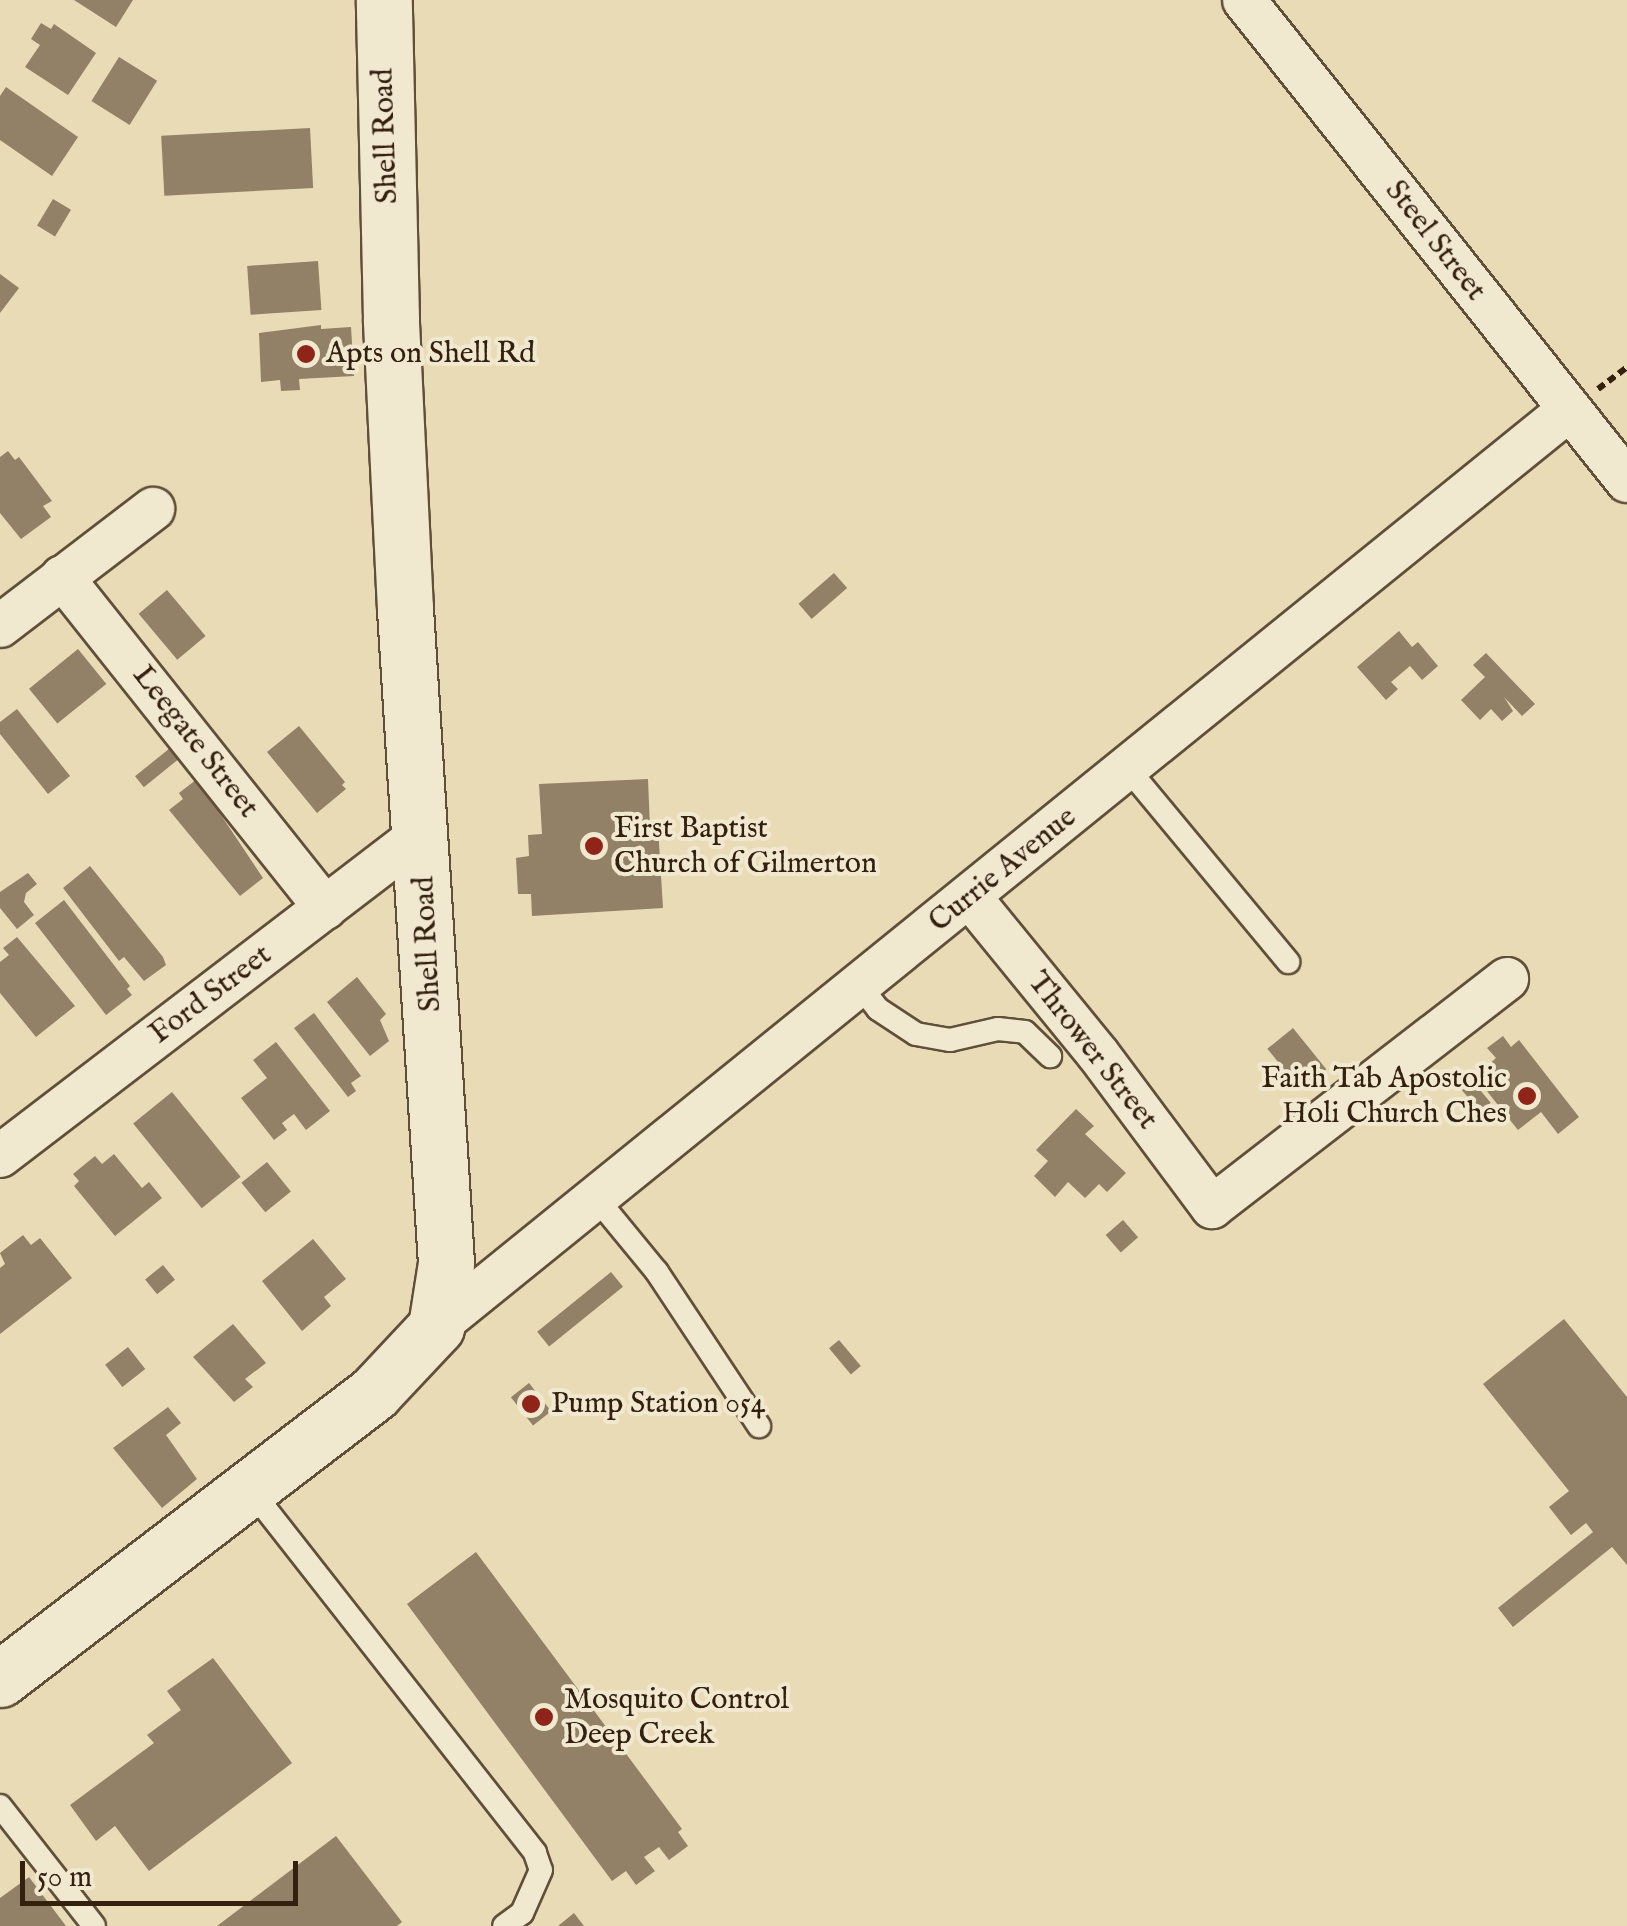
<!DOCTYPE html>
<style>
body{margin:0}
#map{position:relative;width:1627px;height:1926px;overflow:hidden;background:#e9dbb6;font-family:"IM FELL English",serif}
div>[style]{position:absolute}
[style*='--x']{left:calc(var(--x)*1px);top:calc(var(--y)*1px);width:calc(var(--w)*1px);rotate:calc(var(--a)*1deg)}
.building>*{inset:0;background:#928166;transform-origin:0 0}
.path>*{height:6px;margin-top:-3px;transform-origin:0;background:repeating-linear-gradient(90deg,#33200f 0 8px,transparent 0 13px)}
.roads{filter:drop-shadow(2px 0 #604f39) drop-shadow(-2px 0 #604f39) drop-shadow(0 2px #604f39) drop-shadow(0 -2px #604f39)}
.lane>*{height:22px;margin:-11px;padding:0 11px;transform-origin:11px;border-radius:11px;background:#f1e8d0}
.street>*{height:42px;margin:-21px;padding:0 21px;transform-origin:21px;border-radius:21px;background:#f1e8d0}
.secondary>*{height:55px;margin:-27.5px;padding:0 27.5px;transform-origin:27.5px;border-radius:27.5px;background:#f1e8d0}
.dots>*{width:28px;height:28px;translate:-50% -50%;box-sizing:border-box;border:5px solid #f1e8d0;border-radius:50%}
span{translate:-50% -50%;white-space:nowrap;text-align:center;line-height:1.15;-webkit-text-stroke:8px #f1e8d0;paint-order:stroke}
.street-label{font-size:30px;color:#33200f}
.poi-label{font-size:30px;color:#33200f}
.left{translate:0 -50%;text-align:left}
.right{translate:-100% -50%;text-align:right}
.scale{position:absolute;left:20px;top:1861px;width:278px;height:45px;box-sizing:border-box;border:5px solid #33200f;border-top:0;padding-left:12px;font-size:30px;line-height:35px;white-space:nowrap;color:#33200f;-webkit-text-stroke:8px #f1e8d0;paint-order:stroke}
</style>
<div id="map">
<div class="building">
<i style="clip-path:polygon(74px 0,133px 0,116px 27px)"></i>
<i style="clip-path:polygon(41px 23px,51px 29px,54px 24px,96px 53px,68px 95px,25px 67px,40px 45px,31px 39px)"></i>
<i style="left:119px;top:57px;width:45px;height:52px;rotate:32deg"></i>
<i style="clip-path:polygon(6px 87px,78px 137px,52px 176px,0 140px,0 96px)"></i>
<i style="left:310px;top:128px;width:60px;height:149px;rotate:87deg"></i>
<i style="left:53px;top:199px;width:21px;height:31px;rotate:31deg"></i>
<i style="left:318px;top:261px;width:49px;height:71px;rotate:86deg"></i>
<i style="clip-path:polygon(0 274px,19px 288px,0 313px)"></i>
<i style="clip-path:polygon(321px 325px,321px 329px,351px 327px,354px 376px,299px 379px,300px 390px,281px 391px,280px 380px,261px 382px,259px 333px)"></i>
<i style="clip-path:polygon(8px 451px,15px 460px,19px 457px,52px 501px,43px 506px,51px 517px,21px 539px,0 513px,0 457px)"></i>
<i style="left:834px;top:573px;width:20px;height:47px;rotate:49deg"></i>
<i style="left:167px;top:590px;width:60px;height:37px;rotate:50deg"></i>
<i style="clip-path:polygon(1399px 631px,1412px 647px,1418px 642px,1438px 666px,1422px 680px,1410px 666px,1391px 682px,1398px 689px,1386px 700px,1357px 667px)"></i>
<i style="left:78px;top:649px;width:45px;height:63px;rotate:51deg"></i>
<i style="clip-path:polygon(1486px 653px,1535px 704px,1522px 716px,1504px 697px,1513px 711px,1502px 721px,1491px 709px,1480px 720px,1461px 700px,1485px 677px,1473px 665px)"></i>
<i style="clip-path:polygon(17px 709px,70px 776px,48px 794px,0 734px,0 722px)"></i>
<i style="clip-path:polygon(299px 726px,345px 782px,342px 785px,346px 789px,317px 813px,267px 752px)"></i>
<i style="left:170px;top:748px;width:14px;height:45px;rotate:51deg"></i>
<i style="clip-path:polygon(197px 779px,263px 878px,240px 896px,169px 810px,183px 799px,179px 793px)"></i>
<i style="clip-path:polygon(648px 779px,650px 828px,658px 827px,663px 908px,532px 916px,531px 894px,518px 894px,516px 858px,529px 856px,528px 835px,542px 834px,539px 784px)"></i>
<i style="clip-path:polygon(90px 866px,163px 957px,166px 965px,144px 981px,124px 957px,119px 961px,63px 888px)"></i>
<i style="clip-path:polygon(28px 873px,37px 884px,26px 893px,24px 902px,34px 915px,17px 929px,0 908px,0 892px)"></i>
<i style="clip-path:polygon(64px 900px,130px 986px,127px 989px,132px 995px,106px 1015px,35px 923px)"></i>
<i style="clip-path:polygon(17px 937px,75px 1006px,36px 1037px,0 993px,0 962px,9px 955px,3px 948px)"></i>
<i style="clip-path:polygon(357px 977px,386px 1014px,380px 1020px,389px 1041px,370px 1056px,327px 1002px)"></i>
<i style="clip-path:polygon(314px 1013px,361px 1076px,351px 1083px,356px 1091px,348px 1097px,294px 1028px)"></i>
<i style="left:1293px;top:1028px;width:53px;height:33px;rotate:51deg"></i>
<i style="clip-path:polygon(1503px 1036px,1511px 1047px,1519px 1040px,1579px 1117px,1558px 1134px,1541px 1112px,1518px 1130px,1478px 1080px,1493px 1068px,1489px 1064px,1496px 1058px,1487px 1048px)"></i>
<i style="clip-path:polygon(276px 1042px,330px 1111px,306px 1130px,294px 1114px,282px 1123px,287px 1130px,274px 1140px,241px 1098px,267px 1078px,253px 1060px)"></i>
<i style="left:1465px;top:1072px;width:40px;height:14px;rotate:50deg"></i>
<i style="left:172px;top:1092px;width:109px;height:50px;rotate:51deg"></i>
<i style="clip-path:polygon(1076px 1109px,1094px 1126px,1085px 1134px,1126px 1173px,1107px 1192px,1099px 1184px,1085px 1198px,1068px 1182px,1055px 1197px,1034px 1176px,1048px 1161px,1036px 1150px)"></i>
<i style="clip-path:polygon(114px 1154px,142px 1188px,149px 1182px,162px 1198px,115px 1236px,74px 1186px,79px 1181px,73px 1174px,95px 1156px,102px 1164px)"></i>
<i style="left:267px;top:1162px;width:38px;height:33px;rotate:51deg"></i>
<i style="left:1123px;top:1220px;width:23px;height:23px;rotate:49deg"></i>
<i style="clip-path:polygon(23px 1235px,31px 1245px,40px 1238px,72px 1278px,0 1334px,0 1268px,5px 1264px,0 1253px)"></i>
<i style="clip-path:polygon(313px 1239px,346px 1279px,324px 1297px,331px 1306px,302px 1331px,262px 1281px)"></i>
<i style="left:163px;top:1265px;width:19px;height:23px;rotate:51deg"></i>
<i style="left:611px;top:1272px;width:19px;height:95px;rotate:51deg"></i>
<i style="clip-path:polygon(1564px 1319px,1627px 1397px,1627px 1565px,1612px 1547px,1513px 1627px,1498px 1608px,1593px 1532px,1586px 1523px,1571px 1535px,1549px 1507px,1569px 1491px,1483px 1384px)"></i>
<i style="clip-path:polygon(233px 1324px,266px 1363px,245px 1379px,253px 1387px,234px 1402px,193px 1357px)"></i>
<i style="left:839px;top:1340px;width:34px;height:13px;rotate:50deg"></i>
<i style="left:128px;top:1347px;width:28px;height:29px;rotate:52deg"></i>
<i style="left:529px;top:1383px;width:36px;height:23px;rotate:52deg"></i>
<i style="clip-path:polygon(168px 1407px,181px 1423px,166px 1435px,197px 1479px,162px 1508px,113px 1448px)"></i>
<i style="clip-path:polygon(476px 1552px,682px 1829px,678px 1832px,688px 1846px,669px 1860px,659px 1847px,644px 1857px,655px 1871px,636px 1885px,626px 1871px,612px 1881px,407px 1604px)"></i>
<i style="clip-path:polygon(213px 1658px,292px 1763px,149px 1871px,115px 1826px,96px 1841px,70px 1805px,154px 1743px,147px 1735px,181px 1710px,167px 1691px)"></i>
<i style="clip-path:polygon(336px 1836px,402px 1922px,397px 1926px,217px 1926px)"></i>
<i style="clip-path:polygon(29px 1877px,66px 1926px,0 1926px,0 1898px)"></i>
<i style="clip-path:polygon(574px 1913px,584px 1926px,558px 1926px)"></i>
</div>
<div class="path">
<i style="--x:1598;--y:389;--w:36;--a:-37"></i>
</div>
<div class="roads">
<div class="lane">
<i style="--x:1128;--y:769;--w:251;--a:50.3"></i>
<i style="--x:860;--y:986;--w:29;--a:52"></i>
<i style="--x:878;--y:1009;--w:45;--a:33.3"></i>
<i style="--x:916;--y:1034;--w:35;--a:10"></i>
<i style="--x:950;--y:1040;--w:49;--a:-12.9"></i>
<i style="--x:998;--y:1029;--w:27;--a:6"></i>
<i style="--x:1025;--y:1032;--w:35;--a:44"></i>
<i style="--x:597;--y:1199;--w:94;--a:50.6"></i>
<i style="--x:657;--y:1272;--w:185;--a:56.5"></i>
<i style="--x:250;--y:1489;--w:462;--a:51.9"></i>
<i style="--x:535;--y:1853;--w:18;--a:71"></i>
<i style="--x:541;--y:1870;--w:47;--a:113.8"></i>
<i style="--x:522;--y:1913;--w:22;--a:144"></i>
<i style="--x:0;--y:1806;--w:152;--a:51.9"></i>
</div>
<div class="street">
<i style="--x:1244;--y:0;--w:615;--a:51.47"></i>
<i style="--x:62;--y:577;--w:423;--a:51.5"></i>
<i style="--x:0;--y:626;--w:193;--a:-37.4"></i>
<i style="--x:969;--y:896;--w:204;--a:50.8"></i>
<i style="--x:1098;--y:1054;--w:191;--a:53.3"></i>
<i style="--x:1212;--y:1207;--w:373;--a:-37.7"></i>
<i style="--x:0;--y:1156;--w:530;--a:-37.41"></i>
<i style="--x:436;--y:1327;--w:1458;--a:-38.99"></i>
</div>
<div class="secondary">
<i style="--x:0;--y:1679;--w:471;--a:-37.4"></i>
<i style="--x:374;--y:1393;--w:91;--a:-46.8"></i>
<i style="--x:436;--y:1327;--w:65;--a:-81.1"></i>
<i style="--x:446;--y:1263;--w:655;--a:-93.59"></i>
<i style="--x:405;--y:609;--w:290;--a:-92.8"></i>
<i style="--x:391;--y:319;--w:319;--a:-91.3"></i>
</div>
</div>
<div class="dots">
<i style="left:306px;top:354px;background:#8f2418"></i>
<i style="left:594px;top:846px;background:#8f2418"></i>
<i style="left:1527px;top:1096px;background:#8f2418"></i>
<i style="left:531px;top:1404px;background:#8f2418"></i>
<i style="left:544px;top:1717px;background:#8f2418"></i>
</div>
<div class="street-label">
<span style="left:386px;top:136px;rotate:-92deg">Shell Road</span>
<span style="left:1435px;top:241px;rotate:52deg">Steel Street</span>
<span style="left:195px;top:742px;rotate:52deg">Leegate Street</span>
<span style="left:1003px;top:870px;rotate:-39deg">Currie Avenue</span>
<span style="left:428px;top:944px;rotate:-93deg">Shell Road</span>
<span style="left:211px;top:995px;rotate:-37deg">Ford Street</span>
<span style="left:1092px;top:1051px;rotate:52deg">Thrower Street</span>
</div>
<div class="poi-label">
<span class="left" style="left:326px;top:354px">Apts on Shell Rd</span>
<span class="left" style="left:614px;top:846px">First Baptist<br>Church of Gilmerton</span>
<span class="right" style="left:1507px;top:1096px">Faith Tab Apostolic<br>Holi Church Ches</span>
<span class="left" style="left:551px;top:1404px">Pump Station 054</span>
<span class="left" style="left:564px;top:1717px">Mosquito Control<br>Deep Creek</span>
</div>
<div class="scale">50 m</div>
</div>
